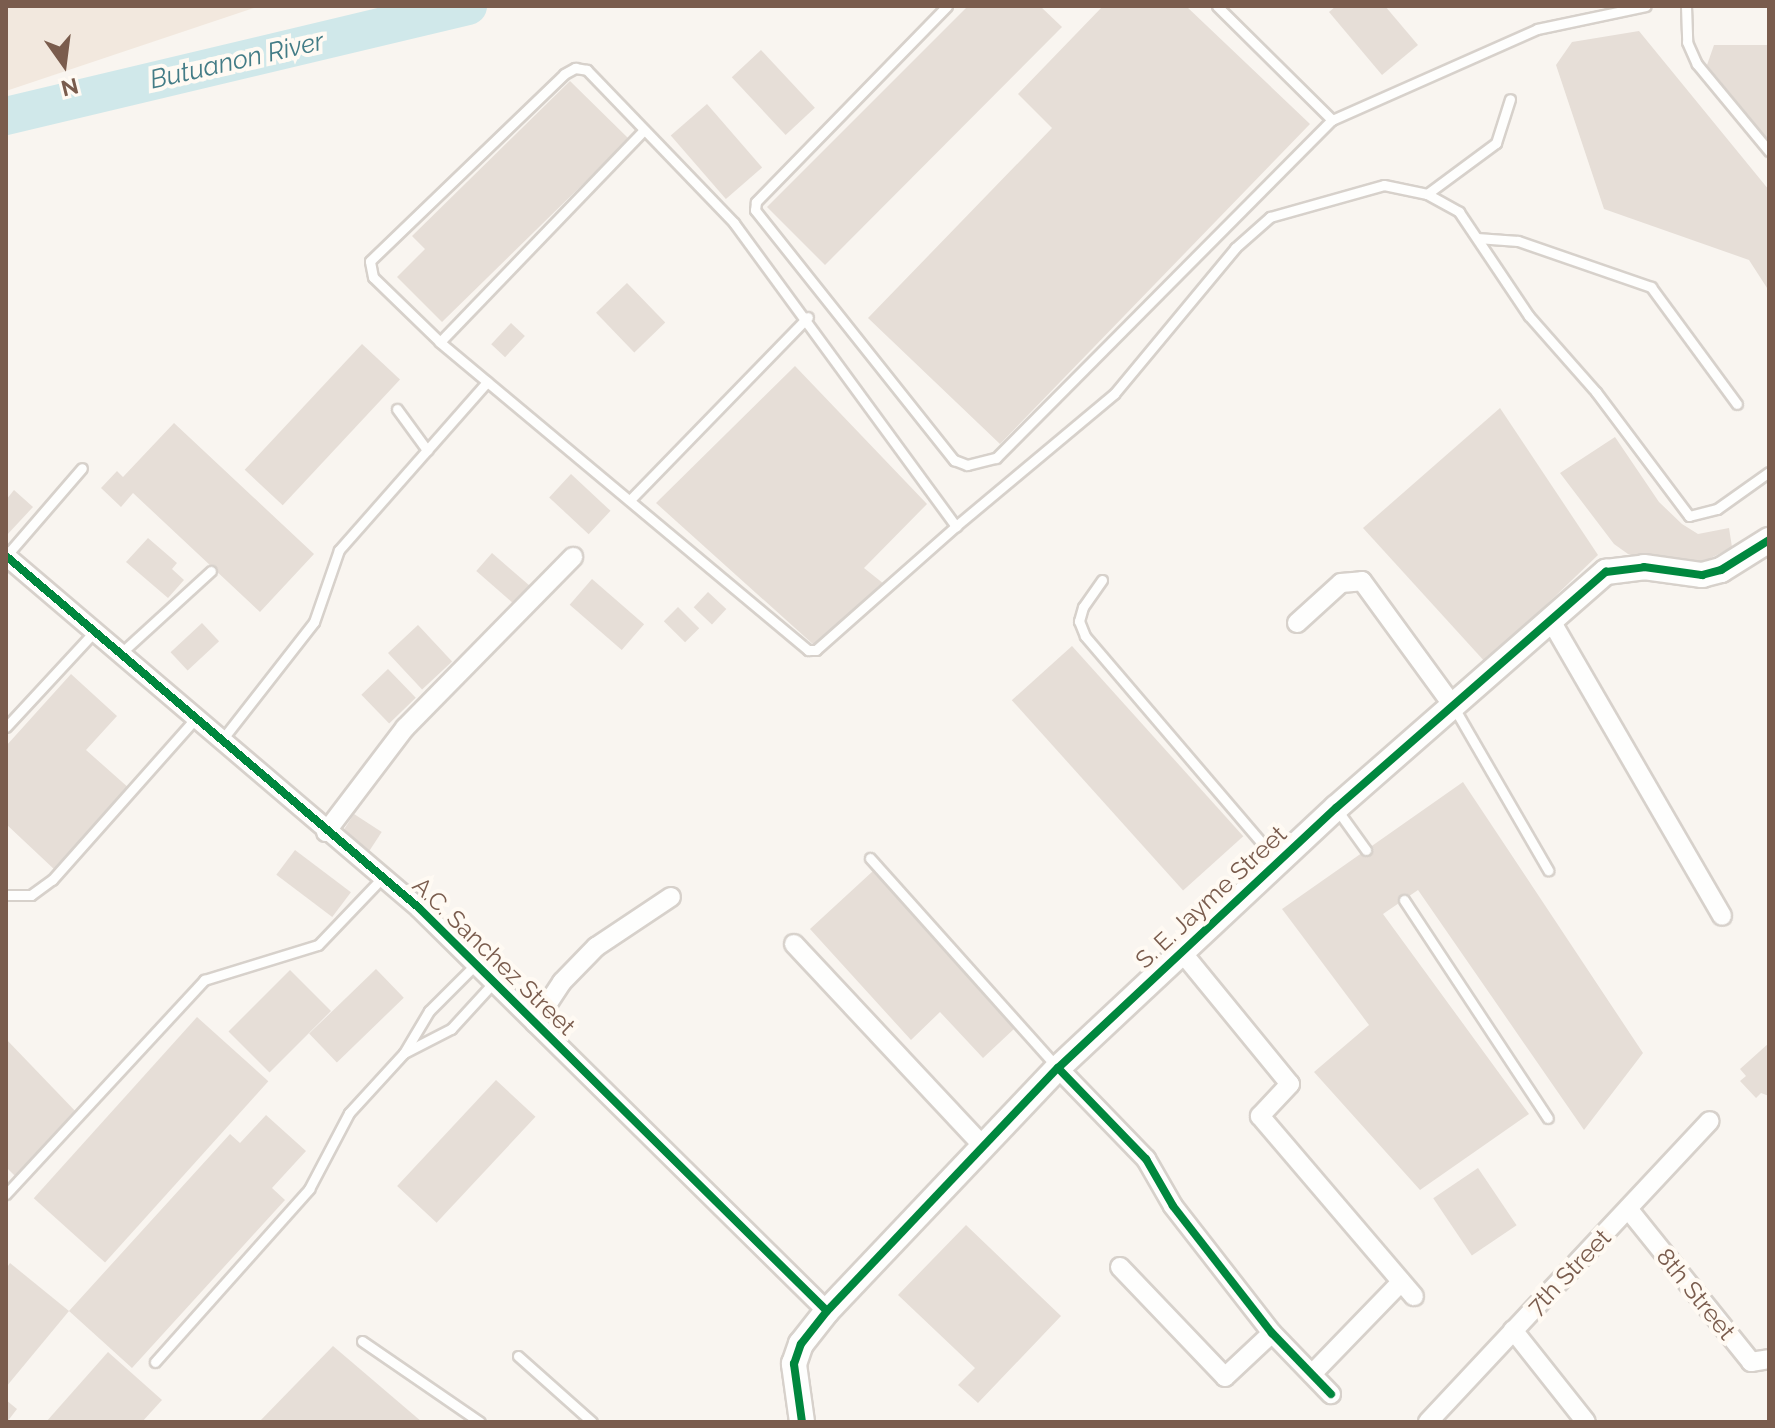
<!DOCTYPE html>
<style>
body{margin:0}
#map{position:relative;width:1775px;height:1428px;overflow:hidden;background:#f9f5f0;font-family:Raleway,sans-serif}
div>[style]{position:absolute}
[style*='--x']{left:calc(var(--x)*1px);top:calc(var(--y)*1px);width:calc(var(--w)*1px);rotate:calc(var(--a)*1deg)}
.residential>*{inset:0;background:#f2e8de}
.river>*{height:38px;margin:-19px;padding:0 19px;transform-origin:19px;border-radius:19px;background:#d0e8ea}
.building>*{inset:0;background:#e6ded7;transform-origin:0 0}
.roads{filter:drop-shadow(2px 0 #d7d1cb) drop-shadow(-2px 0 #d7d1cb) drop-shadow(0 2px #d7d1cb) drop-shadow(0 -2px #d7d1cb)}
.service>*{height:9px;margin:-4.5px;padding:0 4.5px;transform-origin:4.5px;border-radius:4.5px;background:#fefefd}
.minor>*{height:18px;margin:-9px;padding:0 9px;transform-origin:9px;border-radius:9px;background:#fefefd}
.tertiary>*{height:24px;margin:-12px;padding:0 12px;transform-origin:12px;border-radius:12px;background:#fefefd}
.cycleway>*{height:8px;margin:-4px;padding:0 4px;transform-origin:4px;border-radius:4px;background:#00873e}
span{translate:-50% -50%;white-space:nowrap;text-align:center;line-height:1.15;-webkit-text-stroke:8px #fffaf3;paint-order:stroke}
.street-label{font-size:24px;color:#7a5c4d}
.water-label{font-size:26px;color:#437c86;font-style:italic}
.frame{position:absolute;inset:0;border:8px solid #7a5c4d;pointer-events:none}
.north{position:absolute;left:24px;top:24px;width:80px;height:80px;-webkit-text-stroke:6px #fffaf3;paint-order:stroke;rotate:166deg;font-size:22px;font-weight:700;line-height:32px;text-align:center;color:#7a5c4d}
.north::after{content:'';display:block;margin:auto;width:28px;height:36px;background:#7a5c4d;clip-path:polygon(50% 0,100% 100%,50% 72%,0 100%)}
</style>
<div id="map">
<div class="residential">
<i style="clip-path:polygon(6px 6px,260px 6px,6px 91px)"></i>
</div>
<div class="river">
<i style="--x:6;--y:116;--w:475;--a:-13.4"></i>
</div>
<div class="building">
<i style="clip-path:polygon(968px 6px,1040px 6px,1062px 27px,825px 265px,767px 207px)"></i>
<i style="clip-path:polygon(1103px 6px,1186px 6px,1310px 124px,1000px 444px,868px 318px,1052px 128px,1018px 94px)"></i>
<i style="clip-path:polygon(1336px 6px,1385px 6px,1418px 45px,1382px 75px,1329px 12px)"></i>
<i style="clip-path:polygon(1639px 31px,1769px 190px,1769px 291px,1749px 260px,1604px 209px,1556px 65px,1572px 42px)"></i>
<i style="clip-path:polygon(1714px 45px,1769px 45px,1769px 141px,1707px 65px)"></i>
<i style="left:761px;top:50px;width:79px;height:40px;rotate:47deg"></i>
<i style="clip-path:polygon(570px 81px,629px 139px,442px 322px,397px 277px,425px 249px,412px 236px)"></i>
<i style="left:707px;top:104px;width:84px;height:48px;rotate:49deg"></i>
<i style="left:627px;top:283px;width:55px;height:43px;rotate:46deg"></i>
<i style="left:511px;top:323px;width:19px;height:29px;rotate:43deg"></i>
<i style="left:362px;top:344px;width:52px;height:172px;rotate:43deg"></i>
<i style="clip-path:polygon(795px 366px,927px 504px,864px 568px,884px 584px,815px 646px,656px 503px)"></i>
<i style="clip-path:polygon(1500px 408px,1598px 555px,1486px 663px,1363px 528px)"></i>
<i style="clip-path:polygon(174px 423px,314px 554px,260px 612px,133px 493px,121px 507px,101px 488px,117px 471px,123px 477px)"></i>
<i style="clip-path:polygon(1615px 437px,1659px 502px,1682px 524px,1698px 534px,1729px 528px,1732px 547px,1709px 559px,1670px 567px,1628px 554px,1614px 544px,1560px 473px)"></i>
<i style="left:571px;top:474px;width:54px;height:32px;rotate:43deg"></i>
<i style="clip-path:polygon(14px 490px,33px 507px,6px 536px,6px 500px)"></i>
<i style="clip-path:polygon(148px 538px,177px 563px,172px 569px,184px 580px,168px 598px,126px 562px)"></i>
<i style="left:492px;top:553px;width:50px;height:24px;rotate:41deg"></i>
<i style="left:592px;top:579px;width:69px;height:34px;rotate:41deg"></i>
<i style="left:708px;top:592px;width:25px;height:21px;rotate:43deg"></i>
<i style="left:678px;top:607px;width:30px;height:20px;rotate:45deg"></i>
<i style="left:202px;top:623px;width:25px;height:43px;rotate:47deg"></i>
<i style="left:418px;top:625px;width:50px;height:41px;rotate:47deg"></i>
<i style="left:1072px;top:646px;width:256px;height:81px;rotate:48deg"></i>
<i style="left:388px;top:669px;width:40px;height:37px;rotate:46deg"></i>
<i style="clip-path:polygon(71px 674px,117px 716px,86px 750px,130px 789px,56px 871px,6px 824px,6px 746px)"></i>
<i style="clip-path:polygon(1463px 782px,1643px 1053px,1584px 1130px,1418px 890px,1383px 914px,1529px 1114px,1420px 1190px,1314px 1072px,1369px 1025px,1282px 909px)"></i>
<i style="left:354px;top:814px;width:33px;height:24px;rotate:33deg"></i>
<i style="left:295px;top:850px;width:70px;height:31px;rotate:37deg"></i>
<i style="clip-path:polygon(873px 871px,1015px 1028px,983px 1058px,940px 1012px,911px 1040px,810px 929px)"></i>
<i style="left:376px;top:969px;width:40px;height:93px;rotate:46deg"></i>
<i style="left:290px;top:970px;width:58px;height:87px;rotate:45deg"></i>
<i style="left:197px;top:1017px;width:96px;height:244px;rotate:42deg"></i>
<i style="clip-path:polygon(6px 1039px,79px 1115px,15px 1176px,6px 1167px)"></i>
<i style="clip-path:polygon(1769px 1043px,1769px 1096px,1761px 1093px,1756px 1098px,1740px 1081px,1746px 1076px,1740px 1069px)"></i>
<i style="left:496px;top:1080px;width:54px;height:145px;rotate:43deg"></i>
<i style="clip-path:polygon(266px 1115px,306px 1151px,272px 1188px,285px 1200px,132px 1368px,69px 1311px,230px 1134px,240px 1143px)"></i>
<i style="left:1478px;top:1168px;width:69px;height:54px;rotate:56deg"></i>
<i style="clip-path:polygon(966px 1225px,1061px 1316px,978px 1403px,958px 1385px,975px 1368px,898px 1295px)"></i>
<i style="clip-path:polygon(10px 1263px,69px 1311px,6px 1387px,6px 1269px)"></i>
<i style="clip-path:polygon(333px 1346px,422px 1422px,259px 1422px)"></i>
<i style="clip-path:polygon(108px 1352px,162px 1400px,142px 1422px,46px 1422px)"></i>
<i style="clip-path:polygon(6px 1400px,17px 1409px,7px 1422px,6px 1422px)"></i>
</div>
<div class="roads">
<div class="service">
<i style="--x:947;--y:6;--w:274;--a:134.3"></i>
<i style="--x:756;--y:202;--w:8;--a:97"></i>
<i style="--x:755;--y:210;--w:320;--a:51.5"></i>
<i style="--x:954;--y:460;--w:14;--a:21"></i>
<i style="--x:967;--y:465;--w:30;--a:-14"></i>
<i style="--x:996;--y:458;--w:477;--a:-45.2"></i>
<i style="--x:1332;--y:120;--w:224;--a:-23.9"></i>
<i style="--x:1537;--y:29;--w:111;--a:-11.9"></i>
<i style="--x:1217;--y:6;--w:162;--a:44.7"></i>
<i style="--x:1686;--y:6;--w:36;--a:88"></i>
<i style="--x:1687;--y:42;--w:24;--a:66"></i>
<i style="--x:1697;--y:64;--w:113;--a:50.4"></i>
<i style="--x:1427;--y:194;--w:86;--a:-36.5"></i>
<i style="--x:1496;--y:143;--w:46;--a:-72.3"></i>
<i style="--x:1477;--y:238;--w:41;--a:4.2"></i>
<i style="--x:1518;--y:241;--w:141;--a:19.1"></i>
<i style="--x:1651;--y:287;--w:145;--a:53.7"></i>
<i style="--x:440;--y:342;--w:294;--a:-46.1"></i>
<i style="--x:397;--y:409;--w:51;--a:53.8"></i>
<i style="--x:630;--y:500;--w:255;--a:-45.8"></i>
<i style="--x:956;--y:526;--w:187;--a:138.5"></i>
<i style="--x:816;--y:650;--w:8;--a:180"></i>
<i style="--x:808;--y:650;--w:480;--a:-140.1"></i>
<i style="--x:440;--y:342;--w:93;--a:-135.9"></i>
<i style="--x:373;--y:277;--w:16;--a:-101"></i>
<i style="--x:370;--y:261;--w:269;--a:-43.9"></i>
<i style="--x:564;--y:74;--w:13;--a:-29"></i>
<i style="--x:575;--y:68;--w:12;--a:9"></i>
<i style="--x:587;--y:70;--w:212;--a:46.1"></i>
<i style="--x:734;--y:223;--w:376;--a:53.8"></i>
<i style="--x:956;--y:526;--w:206;--a:-39.9"></i>
<i style="--x:1114;--y:394;--w:190;--a:-50.3"></i>
<i style="--x:1235;--y:248;--w:47;--a:-41.5"></i>
<i style="--x:1270;--y:217;--w:118;--a:-15.7"></i>
<i style="--x:1384;--y:185;--w:44;--a:11.8"></i>
<i style="--x:1427;--y:194;--w:37;--a:29"></i>
<i style="--x:1459;--y:212;--w:125;--a:56.1"></i>
<i style="--x:1529;--y:316;--w:101;--a:48.6"></i>
<i style="--x:1596;--y:392;--w:155;--a:53.1"></i>
<i style="--x:1689;--y:516;--w:29;--a:-14"></i>
<i style="--x:1717;--y:509;--w:64;--a:-35.4"></i>
<i style="--x:6;--y:556;--w:116;--a:-49.2"></i>
<i style="--x:1102;--y:580;--w:33;--a:125"></i>
<i style="--x:1083;--y:607;--w:15;--a:106"></i>
<i style="--x:1079;--y:621;--w:16;--a:68"></i>
<i style="--x:1085;--y:636;--w:297;--a:49.5"></i>
<i style="--x:120;--y:654;--w:123;--a:-42.4"></i>
<i style="--x:1453;--y:706;--w:190;--a:59.9"></i>
<i style="--x:6;--y:727;--w:128;--a:-47.2"></i>
<i style="--x:221;--y:741;--w:151;--a:-52"></i>
<i style="--x:314;--y:622;--w:76;--a:-70.9"></i>
<i style="--x:339;--y:550;--w:224;--a:-48.6"></i>
<i style="--x:1338;--y:811;--w:48;--a:54.3"></i>
<i style="--x:870;--y:858;--w:280;--a:48.2"></i>
<i style="--x:6;--y:895;--w:25;--a:0"></i>
<i style="--x:31;--y:895;--w:26;--a:-36"></i>
<i style="--x:52;--y:880;--w:214;--a:-48.4"></i>
<i style="--x:1404;--y:900;--w:261;--a:56.6"></i>
<i style="--x:404;--y:1053;--w:53;--a:-27.1"></i>
<i style="--x:451;--y:1029;--w:64;--a:-47.5"></i>
<i style="--x:6;--y:1194;--w:292;--a:-47.2"></i>
<i style="--x:204;--y:980;--w:119;--a:-17.1"></i>
<i style="--x:318;--y:945;--w:93;--a:-46.3"></i>
<i style="--x:362;--y:1341;--w:143;--a:34.5"></i>
<i style="--x:518;--y:1356;--w:99;--a:41.7"></i>
<i style="--x:155;--y:1362;--w:232;--a:-48.3"></i>
<i style="--x:309;--y:1189;--w:86;--a:-62.2"></i>
<i style="--x:349;--y:1113;--w:81;--a:-47.5"></i>
<i style="--x:404;--y:1053;--w:49;--a:-59.2"></i>
<i style="--x:429;--y:1011;--w:66;--a:-45"></i>
</div>
<div class="minor">
<i style="--x:6;--y:556;--w:543;--a:40.44"></i>
<i style="--x:419;--y:908;--w:573;--a:44.65"></i>
<i style="--x:1550;--y:619;--w:343;--a:59.9"></i>
<i style="--x:1297;--y:623;--w:59;--a:-42.3"></i>
<i style="--x:1341;--y:583;--w:21;--a:-5"></i>
<i style="--x:1362;--y:581;--w:155;--a:53.9"></i>
<i style="--x:326;--y:832;--w:131;--a:-52.8"></i>
<i style="--x:405;--y:728;--w:240;--a:-45.5"></i>
<i style="--x:794;--y:944;--w:278;--a:46.9"></i>
<i style="--x:1181;--y:951;--w:172;--a:50.7"></i>
<i style="--x:1290;--y:1084;--w:44;--a:133.2"></i>
<i style="--x:1260;--y:1116;--w:237;--a:49.5"></i>
<i style="--x:535;--y:1023;--w:49;--a:-56.6"></i>
<i style="--x:562;--y:982;--w:49;--a:-45.8"></i>
<i style="--x:596;--y:947;--w:90;--a:-33.7"></i>
<i style="--x:1058;--y:1068;--w:127;--a:46"></i>
<i style="--x:1146;--y:1159;--w:54;--a:60.1"></i>
<i style="--x:1173;--y:1206;--w:161;--a:52.1"></i>
<i style="--x:1272;--y:1333;--w:85;--a:46"></i>
<i style="--x:1629;--y:1210;--w:195;--a:51.2"></i>
<i style="--x:1751;--y:1362;--w:18;--a:-9"></i>
<i style="--x:1120;--y:1267;--w:152;--a:46.3"></i>
<i style="--x:1225;--y:1377;--w:64;--a:-43.1"></i>
<i style="--x:1513;--y:1330;--w:117;--a:51.6"></i>
<i style="--x:1312;--y:1374;--w:128;--a:-45.9"></i>
<i style="--x:1428;--y:1422;--w:412;--a:-46.9"></i>
</div>
<div class="tertiary">
<i style="--x:802;--y:1422;--w:59;--a:-97.9"></i>
<i style="--x:794;--y:1364;--w:21;--a:-71"></i>
<i style="--x:801;--y:1344;--w:42;--a:-51.8"></i>
<i style="--x:827;--y:1311;--w:335;--a:-46.5"></i>
<i style="--x:1058;--y:1068;--w:381;--a:-43.1"></i>
<i style="--x:1336;--y:808;--w:359;--a:-41.2"></i>
<i style="--x:1606;--y:572;--w:38;--a:-7"></i>
<i style="--x:1644;--y:567;--w:59;--a:7.9"></i>
<i style="--x:1702;--y:575;--w:20;--a:-15"></i>
<i style="--x:1721;--y:570;--w:57;--a:-32"></i>
</div>
</div>
<div class="cycleway">
<i style="--x:6;--y:556;--w:543;--a:40.44"></i>
<i style="--x:419;--y:908;--w:573;--a:44.65"></i>
<i style="--x:1058;--y:1068;--w:127;--a:46"></i>
<i style="--x:1146;--y:1159;--w:54;--a:60.1"></i>
<i style="--x:1173;--y:1206;--w:161;--a:52.1"></i>
<i style="--x:1272;--y:1333;--w:85;--a:46"></i>
<i style="--x:802;--y:1422;--w:59;--a:-97.9"></i>
<i style="--x:794;--y:1364;--w:21;--a:-71"></i>
<i style="--x:801;--y:1344;--w:42;--a:-51.8"></i>
<i style="--x:827;--y:1311;--w:335;--a:-46.5"></i>
<i style="--x:1058;--y:1068;--w:381;--a:-43.1"></i>
<i style="--x:1336;--y:808;--w:359;--a:-41.2"></i>
<i style="--x:1606;--y:572;--w:38;--a:-7"></i>
<i style="--x:1644;--y:567;--w:59;--a:7.9"></i>
<i style="--x:1702;--y:575;--w:20;--a:-15"></i>
<i style="--x:1721;--y:570;--w:57;--a:-32"></i>
</div>
<div class="street-label">
<span style="left:1211px;top:897px;rotate:-43deg">S. E. Jayme Street</span>
<span style="left:494px;top:956px;rotate:44deg">A.C. Sanchez Street</span>
<span style="left:1569px;top:1272px;rotate:-46deg">7th Street</span>
<span style="left:1696px;top:1294px;rotate:51deg">8th Street</span>
</div>
<div class="water-label">
<span style="left:237px;top:61px;rotate:-13deg">Butuanon River</span>
</div>
<div class="frame"></div>
<div class="north">N</div>
</div>
